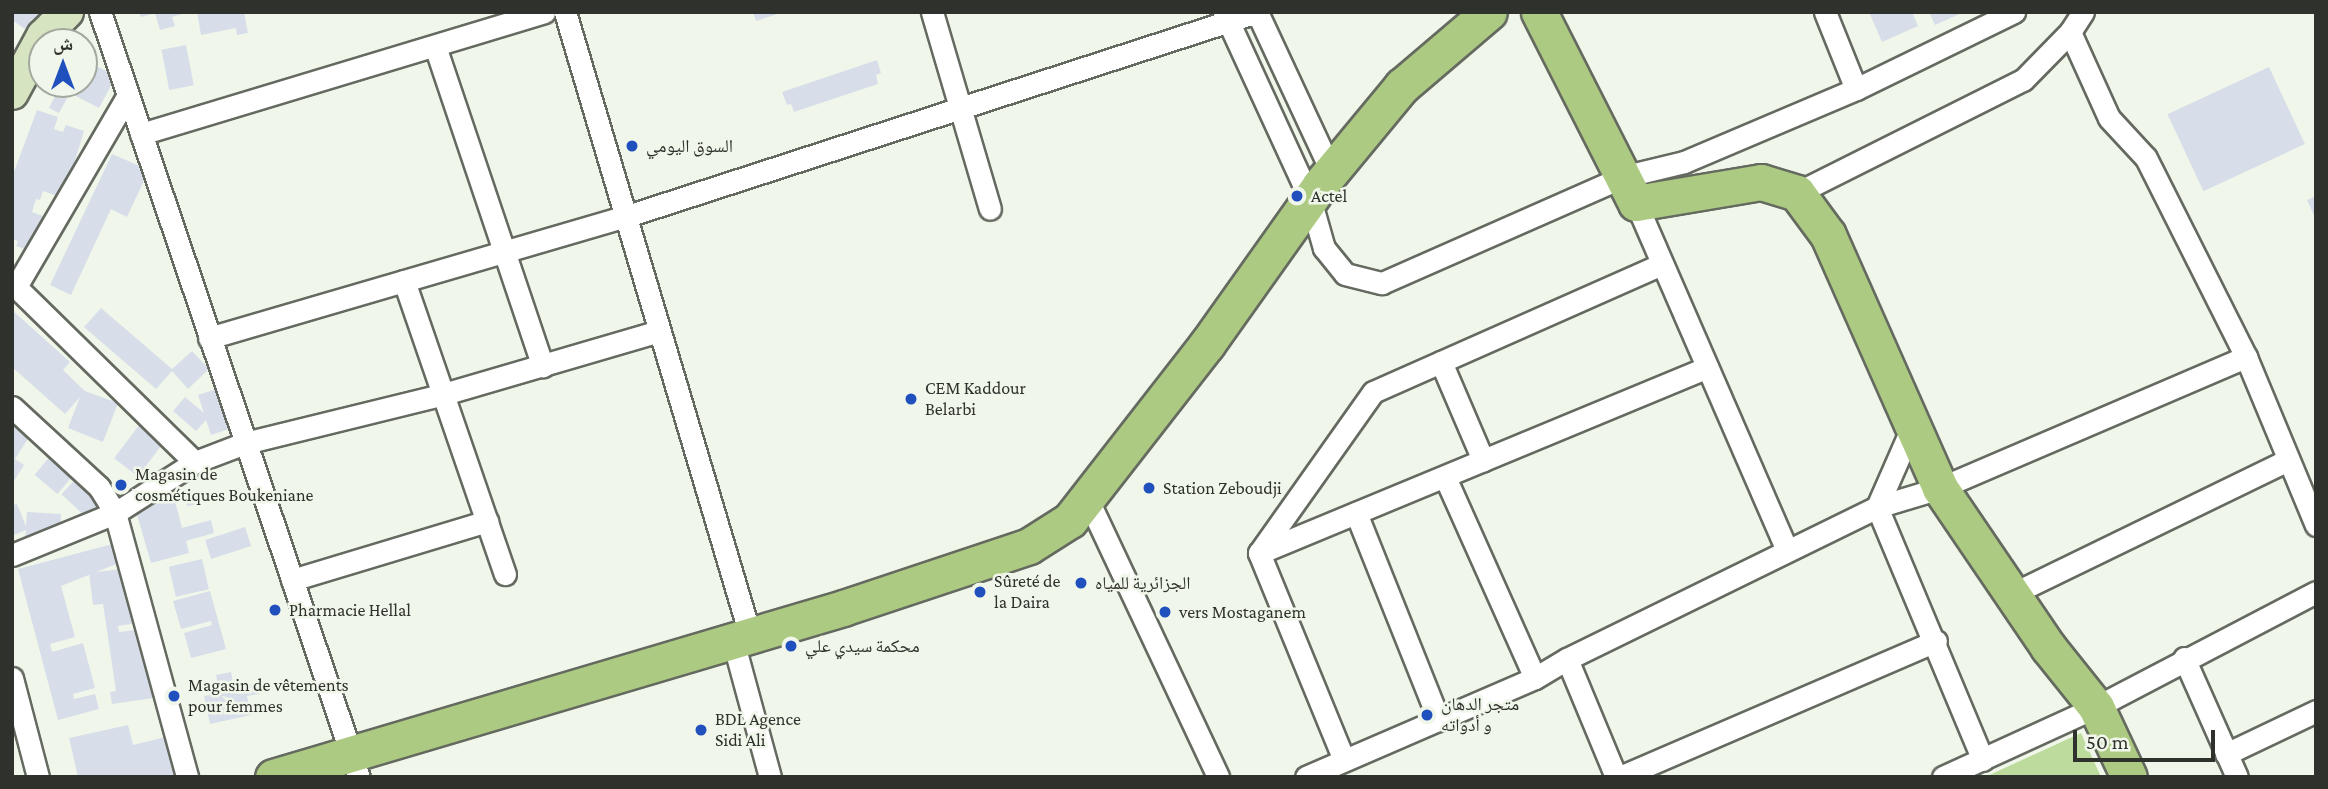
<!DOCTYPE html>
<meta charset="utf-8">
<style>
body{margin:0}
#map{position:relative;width:2328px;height:789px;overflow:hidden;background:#f0f7ea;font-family:"Crimson Pro","Noto Naskh Arabic",serif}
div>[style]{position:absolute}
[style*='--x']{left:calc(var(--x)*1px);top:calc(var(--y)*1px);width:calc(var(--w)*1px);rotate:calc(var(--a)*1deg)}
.green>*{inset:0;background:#bddb9c}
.building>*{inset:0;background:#d7deea;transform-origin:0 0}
.roads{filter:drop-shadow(2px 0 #656a60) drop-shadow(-2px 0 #656a60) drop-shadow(0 2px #656a60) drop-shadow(0 -2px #656a60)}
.street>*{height:21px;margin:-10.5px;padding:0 10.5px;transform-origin:10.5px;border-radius:10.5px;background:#fff}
.secondary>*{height:32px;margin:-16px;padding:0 16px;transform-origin:16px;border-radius:16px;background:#d6e4c1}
.primary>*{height:35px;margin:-17.5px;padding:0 17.5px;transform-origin:17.5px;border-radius:17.5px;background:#adca82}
.dots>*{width:19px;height:19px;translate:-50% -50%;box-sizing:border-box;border:4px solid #f0f7ea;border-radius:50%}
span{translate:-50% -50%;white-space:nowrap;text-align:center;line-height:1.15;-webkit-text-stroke:5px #f0f7ea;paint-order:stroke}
.poi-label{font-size:18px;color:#2f312c}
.left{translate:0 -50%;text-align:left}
.frame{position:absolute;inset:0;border:14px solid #2f312c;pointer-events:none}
.north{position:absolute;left:28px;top:28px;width:70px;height:70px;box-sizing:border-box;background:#f0f7ea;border:2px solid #a3a89e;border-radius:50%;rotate:0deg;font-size:19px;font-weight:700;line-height:28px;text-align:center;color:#2f312c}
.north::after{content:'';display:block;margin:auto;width:24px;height:32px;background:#2050be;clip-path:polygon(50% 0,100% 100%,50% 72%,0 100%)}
.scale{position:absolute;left:2073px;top:730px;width:142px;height:32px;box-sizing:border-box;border:4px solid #2f312c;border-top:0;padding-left:9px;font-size:21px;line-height:24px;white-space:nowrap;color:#2f312c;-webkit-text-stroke:5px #f0f7ea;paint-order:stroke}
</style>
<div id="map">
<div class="green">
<i style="clip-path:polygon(2081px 733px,2101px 777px,1985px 777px)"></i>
</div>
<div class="building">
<i style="clip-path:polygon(14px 12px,53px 12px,36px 22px,32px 19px,25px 29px,12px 20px)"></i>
<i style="clip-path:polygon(139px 12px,185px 12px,186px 13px,172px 17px,175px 26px,160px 30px,155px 13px,141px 17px)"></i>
<i style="clip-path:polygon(197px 12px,244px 12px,248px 33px,237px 35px,236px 28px,201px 35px)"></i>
<i style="clip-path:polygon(753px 12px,781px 12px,781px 13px,756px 21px)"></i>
<i style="clip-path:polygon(1869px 12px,1912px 12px,1918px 26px,1882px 42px)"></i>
<i style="clip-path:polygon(1929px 12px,1964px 12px,1935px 25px)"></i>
<i style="left:186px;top:45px;width:41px;height:25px;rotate:79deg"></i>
<i style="clip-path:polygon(84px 60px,116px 76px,99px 108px,70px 93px,59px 113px,49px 108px,61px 84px,84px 84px)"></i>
<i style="clip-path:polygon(877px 60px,881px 73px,876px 75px,878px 84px,794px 112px,791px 104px,787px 105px,782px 92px)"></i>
<i style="left:2269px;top:67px;width:85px;height:112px;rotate:65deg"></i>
<i style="clip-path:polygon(37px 110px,58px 117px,54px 129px,63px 132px,66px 125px,84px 131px,73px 167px,84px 171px,74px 202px,43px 191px,40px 200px,36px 199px,32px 212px,51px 219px,40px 254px,16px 246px,18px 241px,12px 239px,12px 177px)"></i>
<i style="clip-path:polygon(112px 154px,149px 170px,127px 217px,111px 209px,71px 295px,50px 285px)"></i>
<i style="clip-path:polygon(2316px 196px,2316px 220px,2307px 200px)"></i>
<i style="clip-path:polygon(101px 308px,172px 369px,192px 351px,209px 369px,188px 389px,172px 371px,156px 389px,84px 327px)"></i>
<i style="clip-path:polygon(12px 310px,70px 362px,63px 370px,85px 391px,118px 403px,103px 442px,68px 428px,80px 397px,65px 414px,12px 367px)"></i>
<i style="clip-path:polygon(223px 387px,235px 427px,211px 435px,206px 420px,196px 431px,173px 411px,185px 397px,204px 413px,198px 395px)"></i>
<i style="clip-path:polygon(12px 405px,28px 415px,18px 430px,29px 437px,15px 459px,24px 465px,12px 484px)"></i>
<i style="left:149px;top:412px;width:30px;height:58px;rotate:37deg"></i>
<i style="left:57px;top:448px;width:30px;height:35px;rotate:40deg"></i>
<i style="left:84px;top:470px;width:42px;height:33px;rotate:43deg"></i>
<i style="clip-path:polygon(174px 497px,182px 528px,211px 520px,214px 533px,186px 541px,189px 553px,151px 563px,135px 508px)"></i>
<i style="clip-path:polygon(199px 498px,200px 504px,187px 506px,186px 499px)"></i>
<i style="clip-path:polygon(17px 504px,26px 526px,27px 512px,61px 514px,60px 538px,25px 537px,26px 530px,12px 536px,12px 505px)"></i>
<i style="left:245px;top:527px;width:20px;height:42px;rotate:72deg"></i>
<i style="clip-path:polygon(124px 541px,129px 559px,61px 586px,75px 637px,50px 644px,52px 652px,83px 643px,95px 688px,73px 694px,74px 699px,95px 694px,99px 709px,58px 720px,18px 569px)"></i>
<i style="left:202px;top:559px;width:31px;height:34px;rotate:77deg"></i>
<i style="clip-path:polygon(137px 567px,149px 621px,118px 626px,119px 632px,151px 628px,167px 696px,112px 704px,110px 692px,116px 691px,103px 604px,93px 605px,89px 573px)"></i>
<i style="clip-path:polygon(210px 591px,226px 649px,191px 658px,184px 633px,212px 625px,211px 621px,181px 629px,173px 601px)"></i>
<i style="clip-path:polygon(231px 672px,234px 688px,258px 683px,260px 694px,247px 696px,251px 715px,210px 724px,204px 696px,220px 693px,216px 675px)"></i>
<i style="clip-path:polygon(128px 725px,133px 745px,186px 732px,197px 777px,78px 777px,69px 738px)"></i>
</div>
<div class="roads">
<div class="street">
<i style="--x:100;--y:12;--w:808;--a:71.3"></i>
<i style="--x:565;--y:12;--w:650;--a:73.46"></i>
<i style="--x:932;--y:12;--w:205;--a:73.6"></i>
<i style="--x:1224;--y:12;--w:206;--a:65.3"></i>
<i style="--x:1310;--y:199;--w:51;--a:74.1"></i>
<i style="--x:1324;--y:248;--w:33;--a:51"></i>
<i style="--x:1345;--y:274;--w:38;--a:14"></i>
<i style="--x:1382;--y:283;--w:262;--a:-23.8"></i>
<i style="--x:1622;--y:177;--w:64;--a:-13.6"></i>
<i style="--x:1684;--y:162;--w:187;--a:-23"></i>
<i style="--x:1856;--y:89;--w:176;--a:-26"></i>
<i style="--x:1257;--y:12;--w:175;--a:65"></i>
<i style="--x:1825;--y:12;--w:83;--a:68.1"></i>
<i style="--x:2070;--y:32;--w:94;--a:65.6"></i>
<i style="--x:2109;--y:118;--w:54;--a:47.2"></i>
<i style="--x:2146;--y:158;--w:223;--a:63.3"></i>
<i style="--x:2246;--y:357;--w:182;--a:67.4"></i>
<i style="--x:435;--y:46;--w:338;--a:71.4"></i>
<i style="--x:128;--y:95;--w:222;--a:120.3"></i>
<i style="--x:16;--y:287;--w:250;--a:44.4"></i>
<i style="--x:141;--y:134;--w:421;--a:-16.8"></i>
<i style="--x:1797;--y:193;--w:253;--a:-26.6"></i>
<i style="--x:2023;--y:80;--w:67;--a:-45.6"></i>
<i style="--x:2070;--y:32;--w:24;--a:-57"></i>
<i style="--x:1636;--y:203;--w:378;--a:66.5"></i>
<i style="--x:404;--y:281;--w:310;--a:71"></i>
<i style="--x:209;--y:338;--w:435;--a:-16.3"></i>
<i style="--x:627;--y:216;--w:662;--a:-17.94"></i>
<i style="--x:1441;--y:362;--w:107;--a:66.8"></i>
<i style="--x:12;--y:407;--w:118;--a:42.6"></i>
<i style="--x:99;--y:487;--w:31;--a:58"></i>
<i style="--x:115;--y:513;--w:274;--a:74.7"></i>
<i style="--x:1913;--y:425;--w:90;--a:113.7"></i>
<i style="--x:1877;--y:507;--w:274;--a:67.3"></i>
<i style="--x:1445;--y:477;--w:220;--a:65.9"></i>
<i style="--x:1087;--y:498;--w:308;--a:64.8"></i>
<i style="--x:1356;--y:513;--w:223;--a:68.2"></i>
<i style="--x:1259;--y:553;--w:197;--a:-54.7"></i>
<i style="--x:1373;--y:392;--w:316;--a:-23.9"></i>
<i style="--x:12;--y:555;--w:111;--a:-22.2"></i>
<i style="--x:115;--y:513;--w:95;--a:-32.5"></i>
<i style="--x:195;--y:462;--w:53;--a:-20.8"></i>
<i style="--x:245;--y:443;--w:205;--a:-13.8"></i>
<i style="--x:444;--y:394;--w:224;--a:-16.3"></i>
<i style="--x:292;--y:580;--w:204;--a:-16.8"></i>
<i style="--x:2012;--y:594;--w:307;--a:-25.9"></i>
<i style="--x:733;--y:641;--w:141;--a:74.8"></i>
<i style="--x:2184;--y:658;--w:130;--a:66"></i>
<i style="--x:1567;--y:659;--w:128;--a:67.4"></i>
<i style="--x:12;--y:678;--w:102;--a:75.3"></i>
<i style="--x:2226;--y:754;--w:100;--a:-25.5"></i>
<i style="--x:1344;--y:760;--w:224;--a:-112.3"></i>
<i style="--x:1259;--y:553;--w:485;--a:-22.5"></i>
<i style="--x:1306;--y:777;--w:249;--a:-23.4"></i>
<i style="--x:1535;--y:678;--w:37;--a:-31"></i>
<i style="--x:1567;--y:659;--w:345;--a:-26.1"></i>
<i style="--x:1877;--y:507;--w:66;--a:-16.8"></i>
<i style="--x:1940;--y:488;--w:333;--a:-23.2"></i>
<i style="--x:1620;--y:777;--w:344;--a:-23.3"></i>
<i style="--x:1943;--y:777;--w:168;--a:-24.6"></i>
<i style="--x:2096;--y:707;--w:248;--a:-27.6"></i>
</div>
<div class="secondary">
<i style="--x:12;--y:93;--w:65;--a:-61.5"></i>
<i style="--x:43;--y:36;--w:34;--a:-45"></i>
</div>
<div class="primary">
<i style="--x:1539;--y:12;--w:214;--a:63.1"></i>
<i style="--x:1636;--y:203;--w:127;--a:-9.5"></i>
<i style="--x:1761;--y:182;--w:38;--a:17"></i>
<i style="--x:1797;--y:193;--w:52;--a:53.6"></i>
<i style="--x:1828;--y:235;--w:277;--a:66.1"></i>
<i style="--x:1940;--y:488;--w:192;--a:55.8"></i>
<i style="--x:2048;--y:647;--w:77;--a:51.3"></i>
<i style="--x:2096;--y:707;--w:77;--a:64.8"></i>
<i style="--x:273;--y:777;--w:595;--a:-16.51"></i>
<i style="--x:843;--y:608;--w:196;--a:-18.4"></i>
<i style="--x:1029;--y:546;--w:49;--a:-32.4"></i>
<i style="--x:1070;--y:520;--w:223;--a:-52.1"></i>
<i style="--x:1207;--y:344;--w:195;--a:-54.6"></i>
<i style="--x:1320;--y:185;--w:129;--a:-50.4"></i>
<i style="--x:1402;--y:86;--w:114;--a:-40.4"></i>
</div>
</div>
<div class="dots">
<i style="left:632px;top:146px;background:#2050be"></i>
<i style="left:1297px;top:196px;background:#2050be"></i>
<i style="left:911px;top:399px;background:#2050be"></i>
<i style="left:121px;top:485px;background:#2050be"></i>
<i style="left:1149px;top:488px;background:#2050be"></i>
<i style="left:1081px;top:583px;background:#2050be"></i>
<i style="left:980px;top:592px;background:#2050be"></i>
<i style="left:275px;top:610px;background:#2050be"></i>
<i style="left:1165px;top:612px;background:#2050be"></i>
<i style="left:791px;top:646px;background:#2050be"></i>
<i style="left:174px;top:696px;background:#2050be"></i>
<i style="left:1427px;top:715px;background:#2050be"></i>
<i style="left:701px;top:730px;background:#2050be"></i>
</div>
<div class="poi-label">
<span class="left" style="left:646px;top:146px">السوق اليومي</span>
<span class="left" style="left:1311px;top:196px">Actel</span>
<span class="left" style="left:925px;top:399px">CEM Kaddour<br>Belarbi</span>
<span class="left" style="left:135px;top:485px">Magasin de<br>cosmétiques Boukeniane</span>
<span class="left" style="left:1163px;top:488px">Station Zeboudji</span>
<span class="left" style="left:994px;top:592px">Sûreté de<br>la Daira</span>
<span class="left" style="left:1095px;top:583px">الجزائرية للمياه</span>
<span class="left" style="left:289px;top:610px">Pharmacie Hellal</span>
<span class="left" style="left:1179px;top:612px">vers Mostaganem</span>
<span class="left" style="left:805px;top:646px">محكمة سيدي علي</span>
<span class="left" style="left:188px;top:696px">Magasin de vêtements<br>pour femmes</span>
<span class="left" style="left:1441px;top:715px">متجر الدهان<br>و أدواته</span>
<span class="left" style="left:715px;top:730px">BDL Agence<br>Sidi Ali</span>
</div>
<div class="frame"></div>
<div class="north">ش</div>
<div class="scale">50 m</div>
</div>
